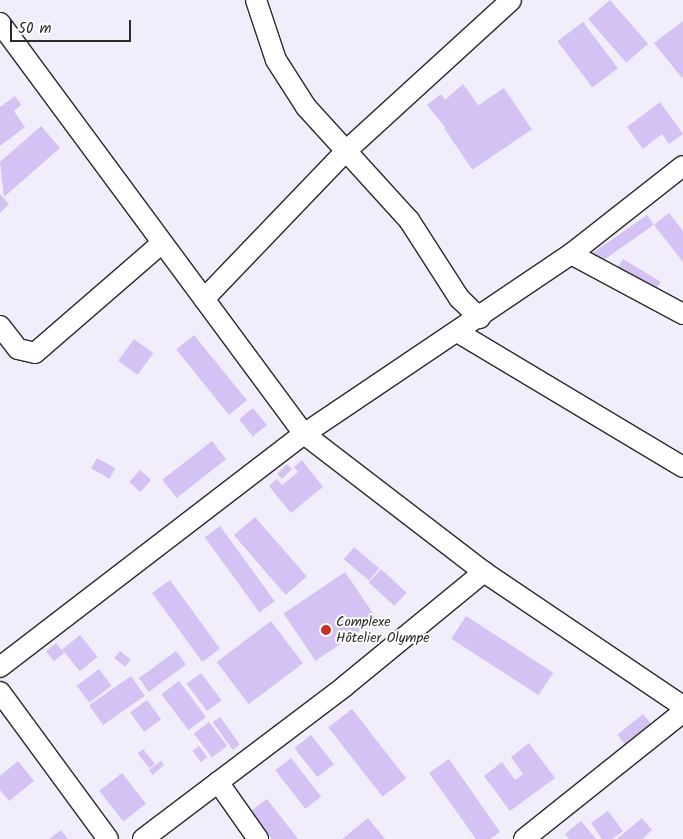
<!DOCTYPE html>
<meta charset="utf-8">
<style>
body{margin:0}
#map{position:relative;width:683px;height:839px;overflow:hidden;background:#f2edfb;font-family:Kalam,sans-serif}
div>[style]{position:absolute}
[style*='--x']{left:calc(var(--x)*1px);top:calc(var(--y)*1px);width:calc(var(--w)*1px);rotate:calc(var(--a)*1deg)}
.building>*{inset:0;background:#d3c2f3;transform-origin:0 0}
.roads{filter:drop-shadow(1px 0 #2b2b2b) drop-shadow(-1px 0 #2b2b2b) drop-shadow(0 1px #2b2b2b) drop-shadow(0 -1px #2b2b2b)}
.minor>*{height:20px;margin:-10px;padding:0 10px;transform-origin:10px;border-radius:10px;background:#fff}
.dots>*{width:14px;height:14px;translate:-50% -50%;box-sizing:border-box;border:2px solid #fff;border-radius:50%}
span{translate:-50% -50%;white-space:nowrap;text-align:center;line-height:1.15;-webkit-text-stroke:4px #fff;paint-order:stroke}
.poi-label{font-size:14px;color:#2b2b2b}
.left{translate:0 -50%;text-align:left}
.scale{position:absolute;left:10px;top:20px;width:121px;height:22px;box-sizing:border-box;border:2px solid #2b2b2b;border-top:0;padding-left:6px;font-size:15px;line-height:18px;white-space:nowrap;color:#2b2b2b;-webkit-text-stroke:4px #fff;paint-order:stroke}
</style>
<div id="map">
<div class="building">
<i style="left:610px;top:0;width:58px;height:29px;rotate:49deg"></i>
<i style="clip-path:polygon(683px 21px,683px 77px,682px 78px,654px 43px)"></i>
<i style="left:583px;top:22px;width:58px;height:32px;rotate:53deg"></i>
<i style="clip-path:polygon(463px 84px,479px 106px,446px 128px,427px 105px,441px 94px,445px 100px)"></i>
<i style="left:504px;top:88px;width:50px;height:72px;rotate:56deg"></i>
<i style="clip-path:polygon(15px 96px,21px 105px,14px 111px,25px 127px,0 146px,0 107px)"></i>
<i style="clip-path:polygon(660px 102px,683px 134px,669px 144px,662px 134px,643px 149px,627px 127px)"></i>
<i style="clip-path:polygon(41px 126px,60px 148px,4px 197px,0 162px)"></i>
<i style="clip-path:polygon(0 194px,9px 204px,0 213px)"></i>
<i style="clip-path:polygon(669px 213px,683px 231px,683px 262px,654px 225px)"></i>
<i style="left:647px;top:215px;width:12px;height:69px;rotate:55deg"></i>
<i style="left:623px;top:259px;width:44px;height:15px;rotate:31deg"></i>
<i style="left:194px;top:335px;width:84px;height:23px;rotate:51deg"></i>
<i style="left:134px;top:339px;width:24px;height:27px;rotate:36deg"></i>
<i style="left:253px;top:408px;width:22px;height:18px;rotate:51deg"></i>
<i style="left:212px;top:441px;width:23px;height:63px;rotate:52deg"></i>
<i style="left:97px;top:458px;width:21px;height:12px;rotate:29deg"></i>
<i style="clip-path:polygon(302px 460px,323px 487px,291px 513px,269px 486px,277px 479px,282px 485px,298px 472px,294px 467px)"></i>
<i style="left:287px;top:464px;width:7px;height:14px;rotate:45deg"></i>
<i style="left:140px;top:470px;width:15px;height:16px;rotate:42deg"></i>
<i style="left:255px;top:517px;width:79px;height:28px;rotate:49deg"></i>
<i style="left:220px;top:526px;width:93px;height:19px;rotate:54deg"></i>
<i style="left:354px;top:547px;width:33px;height:16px;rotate:40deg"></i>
<i style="left:381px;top:569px;width:35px;height:18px;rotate:43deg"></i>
<i style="left:345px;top:572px;width:57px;height:74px;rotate:56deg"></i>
<i style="left:170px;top:580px;width:85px;height:22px;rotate:54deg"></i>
<i style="left:466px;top:616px;width:104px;height:27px;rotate:33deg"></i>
<i style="left:271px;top:621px;width:53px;height:68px;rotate:53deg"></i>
<i style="left:80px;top:635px;width:28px;height:23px;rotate:51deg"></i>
<i style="left:56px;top:643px;width:13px;height:13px;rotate:51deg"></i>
<i style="left:120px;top:651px;width:14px;height:9px;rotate:39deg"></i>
<i style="left:176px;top:651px;width:17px;height:46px;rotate:54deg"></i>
<i style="left:99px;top:669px;width:21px;height:28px;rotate:53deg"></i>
<i style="left:201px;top:673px;width:34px;height:18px;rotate:53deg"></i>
<i style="left:131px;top:676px;width:24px;height:51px;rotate:55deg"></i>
<i style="left:179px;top:681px;width:45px;height:22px;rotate:53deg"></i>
<i style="left:147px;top:700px;width:24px;height:21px;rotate:54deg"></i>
<i style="left:352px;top:709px;width:88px;height:30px;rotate:52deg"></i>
<i style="left:643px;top:714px;width:13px;height:33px;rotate:51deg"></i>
<i style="left:220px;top:717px;width:34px;height:9px;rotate:54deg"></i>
<i style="left:209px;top:722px;width:30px;height:19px;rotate:53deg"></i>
<i style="left:311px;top:735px;width:37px;height:21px;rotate:52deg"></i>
<i style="clip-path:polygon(529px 743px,555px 778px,510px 811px,484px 776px,502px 762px,515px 780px,523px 774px,511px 757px)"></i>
<i style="left:199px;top:746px;width:14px;height:8px;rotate:54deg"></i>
<i style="left:143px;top:749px;width:19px;height:7px;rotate:51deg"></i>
<i style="left:291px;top:758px;width:49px;height:20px;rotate:52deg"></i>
<i style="clip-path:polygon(449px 759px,500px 832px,490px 839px,476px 839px,429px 773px)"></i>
<i style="clip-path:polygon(18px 761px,34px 781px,9px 801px,0 790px,0 776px)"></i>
<i style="clip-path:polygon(161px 761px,164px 765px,153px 775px,149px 770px)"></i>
<i style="left:122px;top:773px;width:39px;height:29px;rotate:52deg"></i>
<i style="clip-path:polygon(267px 799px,298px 839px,272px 839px,251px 811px)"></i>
<i style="clip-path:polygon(608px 811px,623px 831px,612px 839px,602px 839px,591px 823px)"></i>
<i style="clip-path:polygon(368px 818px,385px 839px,342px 839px)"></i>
<i style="clip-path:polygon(642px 818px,652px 830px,642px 839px,617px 839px)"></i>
<i style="clip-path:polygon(581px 821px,596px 839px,569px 839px,565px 834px)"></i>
<i style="clip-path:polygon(61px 830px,68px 839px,49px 839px)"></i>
</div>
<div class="roads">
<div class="minor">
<i style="--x:256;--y:0;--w:63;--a:71.6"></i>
<i style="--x:276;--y:60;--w:56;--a:57.4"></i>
<i style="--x:306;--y:107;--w:153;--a:47.7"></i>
<i style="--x:409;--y:220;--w:93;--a:57.3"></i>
<i style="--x:459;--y:298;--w:29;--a:44"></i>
<i style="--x:0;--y:23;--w:511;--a:53.51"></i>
<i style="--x:304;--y:434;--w:227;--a:37.5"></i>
<i style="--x:484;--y:572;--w:240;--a:34"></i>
<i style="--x:571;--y:254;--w:127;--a:28.2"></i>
<i style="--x:204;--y:299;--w:207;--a:-46.2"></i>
<i style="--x:347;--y:150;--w:222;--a:-42.4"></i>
<i style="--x:0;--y:326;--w:29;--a:52"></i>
<i style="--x:18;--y:349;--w:17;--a:13"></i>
<i style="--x:35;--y:353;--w:168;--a:-40.9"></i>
<i style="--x:459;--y:333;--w:261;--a:30.9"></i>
<i style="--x:0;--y:667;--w:383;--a:-37.5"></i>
<i style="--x:304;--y:434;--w:322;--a:-34"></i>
<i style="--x:571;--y:254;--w:142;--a:-38.2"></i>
<i style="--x:0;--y:692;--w:182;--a:53.7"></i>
<i style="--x:218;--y:782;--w:70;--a:54.9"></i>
<i style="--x:143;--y:839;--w:253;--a:-37.1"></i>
<i style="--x:345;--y:686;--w:180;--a:-39.4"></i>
<i style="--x:524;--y:839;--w:203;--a:-38.6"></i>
</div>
</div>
<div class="dots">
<i style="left:326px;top:630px;background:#c8321e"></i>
</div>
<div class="poi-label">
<span class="left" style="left:336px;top:630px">Complexe<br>Hôtelier Olympe</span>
</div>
<div class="scale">50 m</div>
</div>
